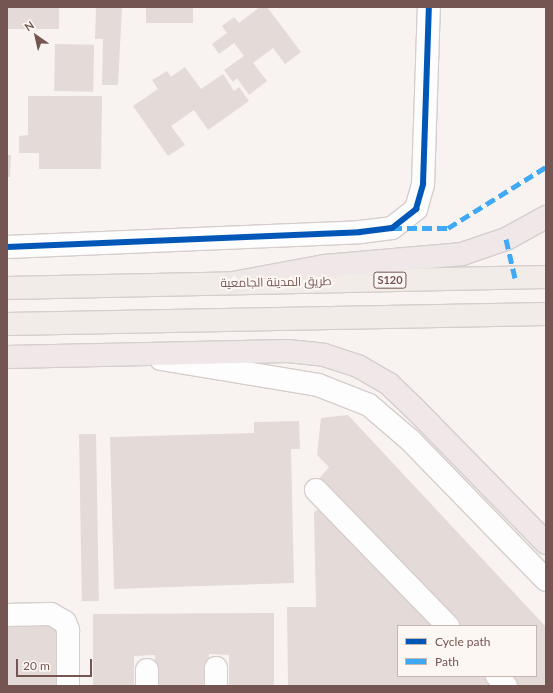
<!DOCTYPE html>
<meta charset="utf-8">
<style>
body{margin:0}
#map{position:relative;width:553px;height:693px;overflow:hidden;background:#f8f3f0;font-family:Lato,Cairo,sans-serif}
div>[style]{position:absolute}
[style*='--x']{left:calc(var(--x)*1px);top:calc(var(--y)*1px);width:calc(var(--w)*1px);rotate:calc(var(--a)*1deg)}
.building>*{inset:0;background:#e4dad7;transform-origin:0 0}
.roads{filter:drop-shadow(1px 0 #d6cecc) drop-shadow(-1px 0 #d6cecc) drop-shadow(0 1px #d6cecc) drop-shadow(0 -1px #d6cecc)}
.minor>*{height:22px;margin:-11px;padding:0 11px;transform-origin:11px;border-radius:11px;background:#fefdfd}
.major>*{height:22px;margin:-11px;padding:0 11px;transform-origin:11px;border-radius:11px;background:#f1ece8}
.highway>*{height:22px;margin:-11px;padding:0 11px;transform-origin:11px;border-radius:11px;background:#f0e8e8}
.quiet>*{height:5px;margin-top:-2.5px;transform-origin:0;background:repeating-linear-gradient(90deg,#3fa9f5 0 10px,transparent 0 15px)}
.cycleway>*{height:6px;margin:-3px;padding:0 3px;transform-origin:3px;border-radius:3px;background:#0057b8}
span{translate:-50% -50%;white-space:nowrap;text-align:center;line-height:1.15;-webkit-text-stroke:4px #fdf7f3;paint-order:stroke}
.shield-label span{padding:1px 3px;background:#fdf7f3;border:1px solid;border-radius:3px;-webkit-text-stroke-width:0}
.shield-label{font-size:11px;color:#745551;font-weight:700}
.street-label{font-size:12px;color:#745551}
.frame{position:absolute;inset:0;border:8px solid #745551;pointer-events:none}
.legend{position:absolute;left:397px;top:625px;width:140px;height:52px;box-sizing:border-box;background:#fdf7f3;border:1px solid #c6b6b2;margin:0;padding:5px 7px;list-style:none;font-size:12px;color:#745551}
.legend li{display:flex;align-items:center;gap:8px;height:20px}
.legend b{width:20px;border:1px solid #c6b6b2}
.north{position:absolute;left:16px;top:16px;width:40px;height:40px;-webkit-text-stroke:3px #fdf7f3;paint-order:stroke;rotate:326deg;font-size:11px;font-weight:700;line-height:16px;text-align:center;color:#745551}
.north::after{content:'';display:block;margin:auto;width:14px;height:18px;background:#745551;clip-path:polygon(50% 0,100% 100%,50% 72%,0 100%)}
.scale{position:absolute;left:16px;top:659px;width:76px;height:18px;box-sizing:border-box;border:2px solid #745551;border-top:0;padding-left:5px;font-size:12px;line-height:14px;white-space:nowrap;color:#745551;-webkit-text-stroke:3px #fdf7f3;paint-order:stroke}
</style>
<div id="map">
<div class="building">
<i style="left:7px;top:7px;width:52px;height:22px"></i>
<i style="clip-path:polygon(96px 7px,122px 7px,118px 85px,102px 85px,103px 39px,95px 39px)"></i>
<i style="left:146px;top:7px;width:47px;height:16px"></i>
<i style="clip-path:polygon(260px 7px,267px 7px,301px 52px,285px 64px,273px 48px,253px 63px,267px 81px,249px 95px,237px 78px,233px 82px,224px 70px,244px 56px,234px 43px,219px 54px,212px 44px,227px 33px,222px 26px,234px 17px,239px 23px)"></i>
<i style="left:55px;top:44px;width:39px;height:47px;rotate:1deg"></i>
<i style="clip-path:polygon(185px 67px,201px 89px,223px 74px,234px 91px,239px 87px,249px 101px,208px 130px,194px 110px,171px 126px,185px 145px,168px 156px,133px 106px,158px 89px,152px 80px,167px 71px,171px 77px)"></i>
<i style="clip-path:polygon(28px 96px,102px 96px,101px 169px,39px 169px,39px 153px,19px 153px,19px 136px,28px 135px)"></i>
<i style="clip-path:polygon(7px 155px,11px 155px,10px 177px,7px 177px)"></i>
<i style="clip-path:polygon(348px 415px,546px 627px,546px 686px,514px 686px,505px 676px,536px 676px,536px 626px,458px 626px,319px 479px,329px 467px,317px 455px,321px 418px)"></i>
<i style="clip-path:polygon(299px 421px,300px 449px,291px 449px,294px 583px,114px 589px,110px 437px,254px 433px,254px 422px)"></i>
<i style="left:96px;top:434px;width:167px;height:17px;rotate:89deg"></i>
<i style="clip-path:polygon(323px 507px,441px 626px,398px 626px,398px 676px,490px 676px,496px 682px,491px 686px,288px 686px,287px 607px,316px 607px,314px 512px)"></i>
<i style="clip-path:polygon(274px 613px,274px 686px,229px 686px,229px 655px,209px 654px,209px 686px,155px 686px,155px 655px,134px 656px,134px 686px,93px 686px,93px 614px)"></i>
<i style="left:7px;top:626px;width:54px;height:60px"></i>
</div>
<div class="roads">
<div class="minor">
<i style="--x:7;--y:247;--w:353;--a:-2.4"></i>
<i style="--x:360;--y:232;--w:32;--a:-7"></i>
<i style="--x:392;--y:228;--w:31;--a:-38"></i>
<i style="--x:416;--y:209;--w:26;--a:-74"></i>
<i style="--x:423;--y:184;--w:177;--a:-88.1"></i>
<i style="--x:161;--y:359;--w:159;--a:9.4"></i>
<i style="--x:318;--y:385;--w:55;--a:21.4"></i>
<i style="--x:369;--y:405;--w:54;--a:40.5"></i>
<i style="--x:410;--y:440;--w:195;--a:45.8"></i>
<i style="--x:316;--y:490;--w:190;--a:45.9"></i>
<i style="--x:7;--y:615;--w:44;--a:-1.3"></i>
<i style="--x:51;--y:614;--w:16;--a:30"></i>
<i style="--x:65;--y:622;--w:9;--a:69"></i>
<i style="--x:68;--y:630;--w:56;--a:90"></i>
<i style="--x:147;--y:670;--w:16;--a:90"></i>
<i style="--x:497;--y:676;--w:13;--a:48"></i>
<i style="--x:216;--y:686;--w:18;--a:-90"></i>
</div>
<div class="major">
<i style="--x:7;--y:288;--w:539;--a:-1.17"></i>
<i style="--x:7;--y:324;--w:539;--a:-1.06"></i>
</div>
<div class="highway">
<i style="--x:233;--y:283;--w:94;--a:-10.5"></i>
<i style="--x:325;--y:266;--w:138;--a:-5"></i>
<i style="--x:462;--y:254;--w:46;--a:-18.8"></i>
<i style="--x:506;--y:239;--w:46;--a:-28.8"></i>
<i style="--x:7;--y:357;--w:281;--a:-1.2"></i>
<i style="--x:288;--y:351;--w:36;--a:6"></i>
<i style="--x:324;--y:355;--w:36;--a:18"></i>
<i style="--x:358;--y:366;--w:36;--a:30"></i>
<i style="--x:389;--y:384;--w:36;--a:44"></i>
<i style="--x:415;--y:409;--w:187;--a:45.6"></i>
</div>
</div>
<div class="quiet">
<i style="--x:392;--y:228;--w:56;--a:0"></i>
<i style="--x:448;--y:228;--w:115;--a:-31.9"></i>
<i style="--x:506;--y:239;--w:40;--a:77"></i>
</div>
<div class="cycleway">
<i style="--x:7;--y:247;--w:353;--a:-2.4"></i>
<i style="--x:360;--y:232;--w:32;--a:-7"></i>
<i style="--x:392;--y:228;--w:31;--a:-38"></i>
<i style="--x:416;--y:209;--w:26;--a:-74"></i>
<i style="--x:423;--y:184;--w:177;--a:-88.1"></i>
</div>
<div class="shield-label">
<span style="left:390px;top:280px">S120</span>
</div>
<div class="street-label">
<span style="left:276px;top:282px;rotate:-1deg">طريق المدينة الجامعية</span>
</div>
<div class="frame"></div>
<ul class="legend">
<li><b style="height:5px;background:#0057b8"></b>Cycle path</li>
<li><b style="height:5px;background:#3fa9f5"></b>Path</li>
</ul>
<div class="north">N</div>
<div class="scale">20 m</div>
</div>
